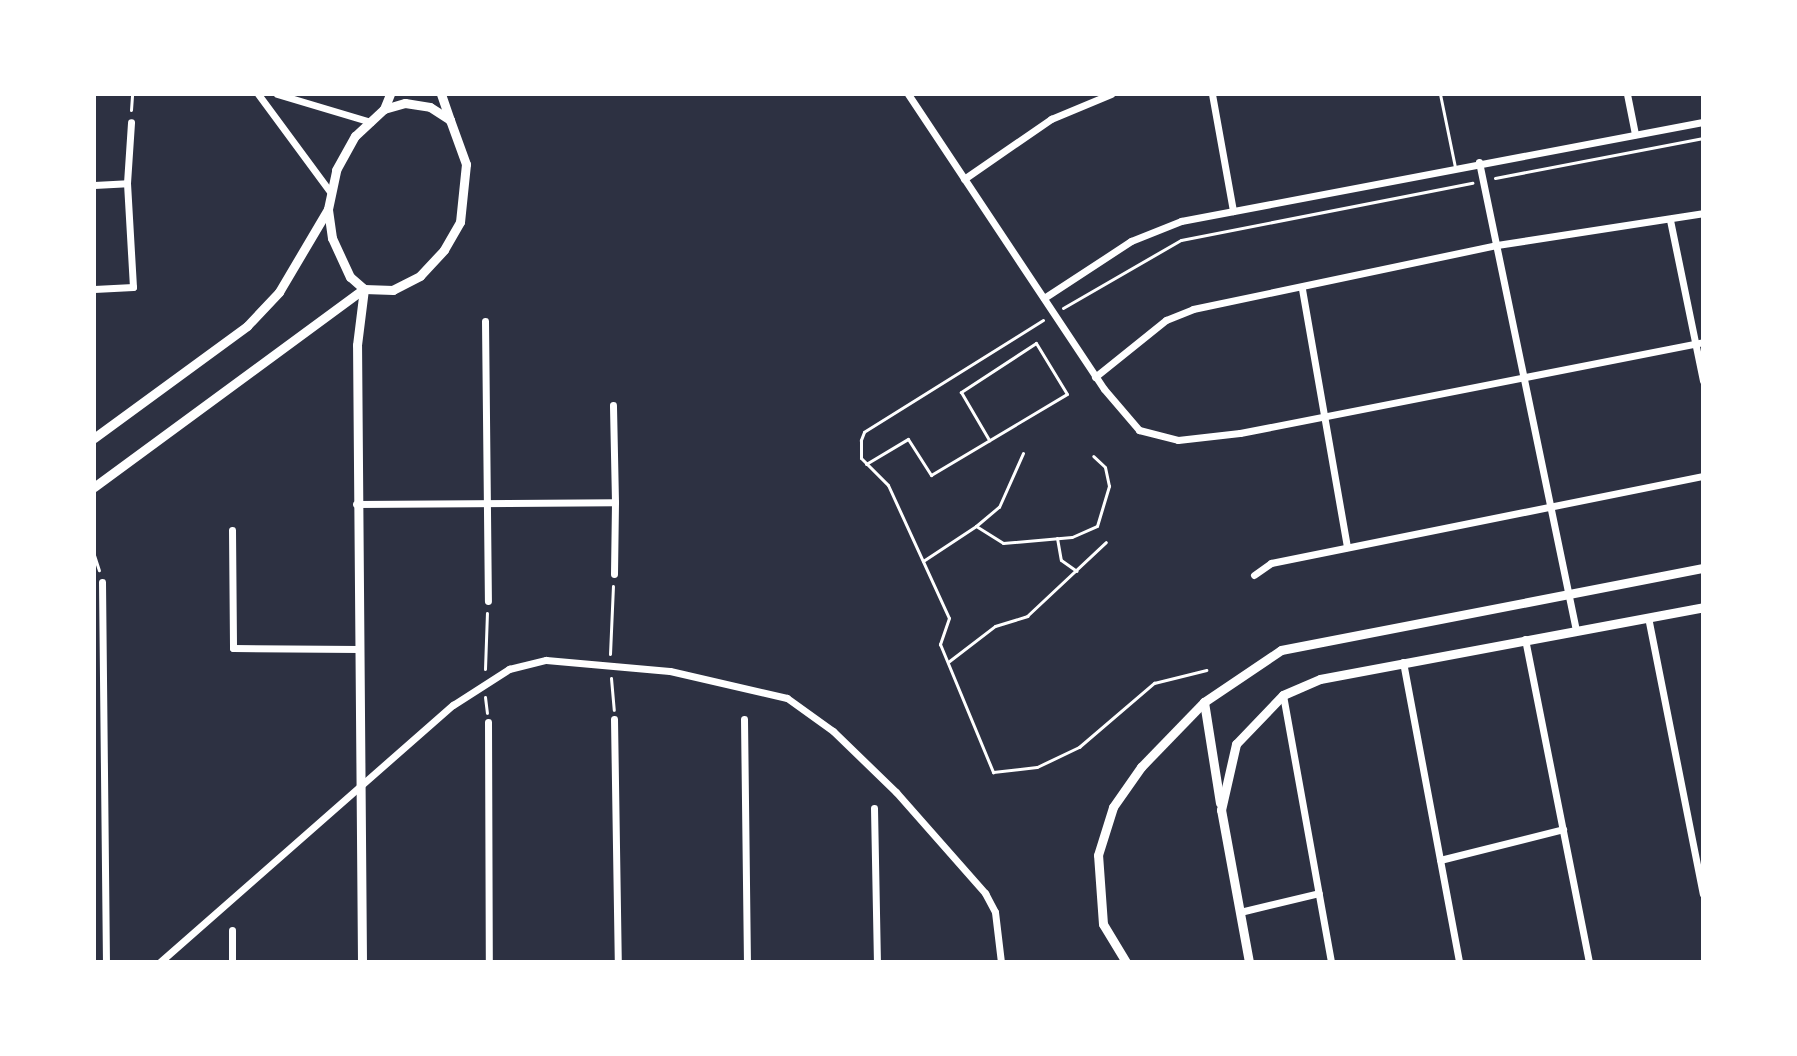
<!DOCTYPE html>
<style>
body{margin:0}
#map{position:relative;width:1797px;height:1056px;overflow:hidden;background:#2d3142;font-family:Jost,sans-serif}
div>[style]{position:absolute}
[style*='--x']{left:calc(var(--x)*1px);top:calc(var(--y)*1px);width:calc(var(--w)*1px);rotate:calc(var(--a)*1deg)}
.path>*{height:3px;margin:-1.5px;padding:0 1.5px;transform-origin:1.5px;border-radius:1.5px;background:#fff}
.service>*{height:3px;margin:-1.5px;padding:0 1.5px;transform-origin:1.5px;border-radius:1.5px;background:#fff}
.minor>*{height:7px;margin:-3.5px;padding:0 3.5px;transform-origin:3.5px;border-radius:3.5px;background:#fff}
.tertiary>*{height:9px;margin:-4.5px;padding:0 4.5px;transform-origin:4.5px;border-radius:4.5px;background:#fff}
span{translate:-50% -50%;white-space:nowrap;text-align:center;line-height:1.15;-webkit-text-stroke:6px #fff;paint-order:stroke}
.frame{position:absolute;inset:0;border:96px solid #fff;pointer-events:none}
</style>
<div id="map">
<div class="path">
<i style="--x:131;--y:110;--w:16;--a:-86"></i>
<i style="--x:1495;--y:178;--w:212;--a:-10.9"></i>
<i style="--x:1063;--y:308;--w:136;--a:-30"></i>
<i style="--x:1181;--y:240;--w:297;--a:-11.1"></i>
<i style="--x:1043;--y:320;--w:211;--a:148"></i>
<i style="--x:864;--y:432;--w:9;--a:111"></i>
<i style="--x:861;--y:440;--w:18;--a:90"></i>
<i style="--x:861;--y:458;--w:38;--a:45"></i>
<i style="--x:888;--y:485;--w:146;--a:65.4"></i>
<i style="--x:949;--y:618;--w:28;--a:109"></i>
<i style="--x:940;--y:644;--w:139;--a:67.5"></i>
<i style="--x:993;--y:772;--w:44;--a:-6.5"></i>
<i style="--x:1037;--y:767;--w:47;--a:-25.5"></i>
<i style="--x:1079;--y:747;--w:99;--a:-40.5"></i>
<i style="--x:1154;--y:683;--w:54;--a:-14"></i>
<i style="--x:866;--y:464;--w:49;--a:-30.8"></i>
<i style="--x:908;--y:439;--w:43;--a:57.4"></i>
<i style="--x:931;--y:475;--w:158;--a:-30.8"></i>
<i style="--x:1067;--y:394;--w:60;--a:-121.3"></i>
<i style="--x:1036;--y:343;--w:90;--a:146.8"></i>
<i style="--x:961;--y:392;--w:56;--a:59.7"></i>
<i style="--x:976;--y:526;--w:30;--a:-40"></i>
<i style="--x:999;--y:507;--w:59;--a:-66"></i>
<i style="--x:1057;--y:538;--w:22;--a:80"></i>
<i style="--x:1061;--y:560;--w:19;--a:35"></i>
<i style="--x:94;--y:555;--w:16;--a:72"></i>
<i style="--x:923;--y:561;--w:64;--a:-33.4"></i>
<i style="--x:976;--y:526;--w:32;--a:32"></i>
<i style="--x:1003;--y:543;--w:69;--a:-5"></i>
<i style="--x:1072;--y:537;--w:27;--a:-24"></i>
<i style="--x:1097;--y:526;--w:42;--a:-73.3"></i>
<i style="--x:1109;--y:486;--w:19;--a:-102"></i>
<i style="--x:1105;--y:467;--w:16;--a:-137"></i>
<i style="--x:610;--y:654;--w:68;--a:-87.5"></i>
<i style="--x:948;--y:662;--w:59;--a:-37.5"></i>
<i style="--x:995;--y:626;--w:34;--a:-17"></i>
<i style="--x:1027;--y:616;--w:108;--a:-43.1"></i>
<i style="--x:485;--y:669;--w:56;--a:-88"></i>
<i style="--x:611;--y:678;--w:32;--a:85"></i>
<i style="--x:485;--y:697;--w:16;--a:83"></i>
</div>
<div class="service">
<i style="--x:1440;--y:94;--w:75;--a:78.4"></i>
</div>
<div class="minor">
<i style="--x:258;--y:94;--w:123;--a:53.6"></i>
<i style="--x:277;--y:94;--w:98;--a:16.6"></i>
<i style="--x:908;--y:94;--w:354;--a:56.4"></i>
<i style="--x:1104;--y:389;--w:54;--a:49.5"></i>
<i style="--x:1139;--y:430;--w:40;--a:14.4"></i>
<i style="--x:1178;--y:440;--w:62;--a:-6.4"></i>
<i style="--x:1240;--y:433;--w:472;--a:-11.1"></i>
<i style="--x:1212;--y:94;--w:119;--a:79.8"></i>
<i style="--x:1627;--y:94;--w:41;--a:78.7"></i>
<i style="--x:1479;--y:162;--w:478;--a:78.3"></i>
<i style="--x:964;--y:179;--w:106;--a:-34.6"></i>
<i style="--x:1051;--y:119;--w:65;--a:-22.6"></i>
<i style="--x:127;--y:183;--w:61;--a:-86.2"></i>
<i style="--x:94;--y:185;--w:33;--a:-3"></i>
<i style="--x:127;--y:183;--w:104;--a:86.7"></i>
<i style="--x:133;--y:287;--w:39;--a:177"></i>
<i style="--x:1670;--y:220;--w:164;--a:78.4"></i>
<i style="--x:1302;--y:289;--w:262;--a:80.1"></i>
<i style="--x:1044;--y:298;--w:104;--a:-33.2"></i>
<i style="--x:1131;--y:241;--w:54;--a:-21.8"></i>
<i style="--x:1181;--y:221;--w:531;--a:-10.74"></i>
<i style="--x:485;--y:321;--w:280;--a:89.4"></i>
<i style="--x:1095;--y:377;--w:91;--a:-38.8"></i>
<i style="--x:1166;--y:320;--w:29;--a:-22"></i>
<i style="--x:1193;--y:309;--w:311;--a:-11.9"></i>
<i style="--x:1497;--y:245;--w:208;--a:-8.8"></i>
<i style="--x:356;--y:504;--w:259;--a:-0.4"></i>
<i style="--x:615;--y:502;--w:97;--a:-91.2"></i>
<i style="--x:232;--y:530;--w:118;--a:89.5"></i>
<i style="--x:233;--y:648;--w:126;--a:0.5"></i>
<i style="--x:614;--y:574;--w:72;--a:-89.2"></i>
<i style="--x:1254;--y:575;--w:21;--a:-35"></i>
<i style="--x:1271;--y:563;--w:441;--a:-11.4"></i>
<i style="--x:102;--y:582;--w:380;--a:89.4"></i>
<i style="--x:1648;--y:617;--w:282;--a:78.8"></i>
<i style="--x:1525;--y:639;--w:329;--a:78.8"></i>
<i style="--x:1403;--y:662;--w:305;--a:79.4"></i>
<i style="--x:1283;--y:695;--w:271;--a:79.8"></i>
<i style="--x:614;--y:719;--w:243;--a:89.1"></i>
<i style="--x:744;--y:719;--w:243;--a:89.3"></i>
<i style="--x:488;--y:722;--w:240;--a:89.8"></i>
<i style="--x:874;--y:808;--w:154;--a:88.9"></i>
<i style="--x:1440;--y:860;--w:127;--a:-14.1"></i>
<i style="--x:1240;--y:912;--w:81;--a:-13.5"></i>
<i style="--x:232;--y:930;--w:32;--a:90"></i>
<i style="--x:160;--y:962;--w:390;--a:-41.3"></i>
<i style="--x:453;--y:705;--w:67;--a:-32.7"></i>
<i style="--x:509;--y:669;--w:38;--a:-14"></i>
<i style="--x:546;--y:660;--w:124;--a:5.1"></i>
<i style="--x:670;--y:671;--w:120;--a:13"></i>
<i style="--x:787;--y:698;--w:57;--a:35.7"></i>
<i style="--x:833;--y:731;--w:88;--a:44.1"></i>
<i style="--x:896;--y:792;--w:135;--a:48.6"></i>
<i style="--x:985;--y:893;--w:21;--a:62"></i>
<i style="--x:995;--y:912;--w:50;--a:83.2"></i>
</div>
<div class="tertiary">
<i style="--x:441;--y:94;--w:28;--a:71"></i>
<i style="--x:384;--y:109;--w:22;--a:-16"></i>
<i style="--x:405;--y:103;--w:25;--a:9"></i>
<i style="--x:430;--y:107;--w:24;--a:33"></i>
<i style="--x:450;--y:120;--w:47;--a:70"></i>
<i style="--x:466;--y:164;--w:58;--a:95.9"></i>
<i style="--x:460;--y:222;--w:32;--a:120"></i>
<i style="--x:444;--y:250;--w:35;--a:133"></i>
<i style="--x:420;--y:276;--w:30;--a:153"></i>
<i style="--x:393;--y:290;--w:29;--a:-178"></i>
<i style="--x:364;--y:289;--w:18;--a:-139"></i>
<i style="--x:350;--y:277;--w:43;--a:-114.8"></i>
<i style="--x:332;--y:238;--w:29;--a:-98"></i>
<i style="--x:328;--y:209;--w:40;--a:-78"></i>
<i style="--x:336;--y:170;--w:39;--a:-61"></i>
<i style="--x:355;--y:136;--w:40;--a:-43"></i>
<i style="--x:384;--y:109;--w:16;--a:-68"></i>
<i style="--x:94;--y:438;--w:190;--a:-36.2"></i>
<i style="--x:247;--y:326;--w:47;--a:-46.7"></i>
<i style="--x:279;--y:292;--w:96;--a:-59.4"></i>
<i style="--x:94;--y:487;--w:335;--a:-36.3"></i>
<i style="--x:1204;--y:702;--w:102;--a:81"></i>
<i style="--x:362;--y:962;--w:617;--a:-90.46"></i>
<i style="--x:357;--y:345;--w:56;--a:-82.9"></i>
<i style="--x:1126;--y:962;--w:44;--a:-121.2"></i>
<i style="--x:1103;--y:924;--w:69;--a:-94.1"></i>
<i style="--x:1098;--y:855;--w:50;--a:-72.6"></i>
<i style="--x:1113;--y:807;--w:49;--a:-55"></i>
<i style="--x:1141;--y:767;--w:91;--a:-45.9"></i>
<i style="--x:1204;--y:702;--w:93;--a:-34"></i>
<i style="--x:1281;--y:650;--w:430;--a:-11"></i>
<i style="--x:1249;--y:962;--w:155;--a:-100.4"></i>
<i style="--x:1221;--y:810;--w:68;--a:-77.2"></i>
<i style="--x:1236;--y:744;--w:68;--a:-46.2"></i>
<i style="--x:1283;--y:695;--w:40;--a:-23.4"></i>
<i style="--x:1320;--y:679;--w:390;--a:-10.6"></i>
</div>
<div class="frame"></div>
</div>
